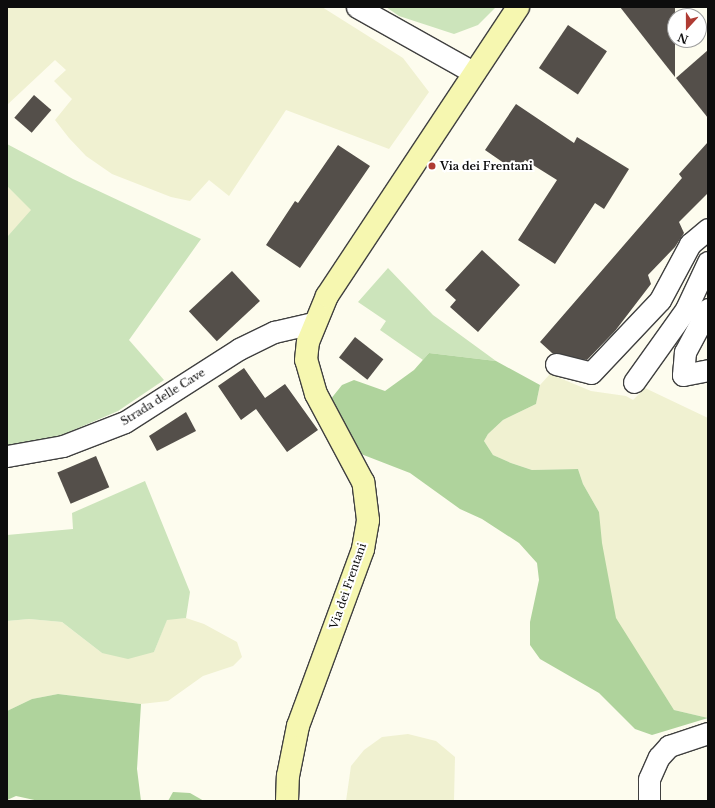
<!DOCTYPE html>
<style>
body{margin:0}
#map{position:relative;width:715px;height:808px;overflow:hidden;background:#fdfcee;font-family:"Libre Baskerville",serif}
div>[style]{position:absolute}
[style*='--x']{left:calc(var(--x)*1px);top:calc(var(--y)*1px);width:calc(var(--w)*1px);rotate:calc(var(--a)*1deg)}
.farmland>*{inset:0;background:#f0f1d1}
.green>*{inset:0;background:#cce4bb}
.forest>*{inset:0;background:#afd39c}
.building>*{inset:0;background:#544f4a;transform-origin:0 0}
.roads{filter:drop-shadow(1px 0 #404040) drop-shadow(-1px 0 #404040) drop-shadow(0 1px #404040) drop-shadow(0 -1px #404040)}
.minor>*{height:21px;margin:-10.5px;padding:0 10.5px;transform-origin:10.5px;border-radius:10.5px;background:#fff}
.secondary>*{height:22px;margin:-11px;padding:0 11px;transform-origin:11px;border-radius:11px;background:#f6f7b0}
.dots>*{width:11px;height:11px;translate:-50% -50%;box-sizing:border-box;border:2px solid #fff;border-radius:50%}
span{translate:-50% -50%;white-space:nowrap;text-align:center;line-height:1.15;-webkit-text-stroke:4px #fff;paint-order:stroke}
.poi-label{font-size:11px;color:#0d0d0d;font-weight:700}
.left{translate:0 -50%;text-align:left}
.street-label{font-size:11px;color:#0d0d0d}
.frame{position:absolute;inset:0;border:8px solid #0d0d0d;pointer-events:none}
.north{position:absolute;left:667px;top:8px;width:40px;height:40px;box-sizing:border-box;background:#fff;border:1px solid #9e9e9e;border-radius:50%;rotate:201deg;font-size:11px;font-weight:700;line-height:16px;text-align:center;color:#0d0d0d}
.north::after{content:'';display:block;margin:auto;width:14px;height:18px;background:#af3b33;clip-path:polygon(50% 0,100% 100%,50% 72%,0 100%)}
</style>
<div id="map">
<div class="farmland">
<i style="clip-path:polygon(7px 7px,322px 7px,403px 58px,429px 92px,389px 149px,286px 110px,229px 196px,209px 180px,190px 201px,171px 197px,112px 174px,86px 156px,69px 138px,55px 120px,72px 99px,54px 81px,66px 70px,55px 60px,7px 105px)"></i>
<i style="clip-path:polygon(7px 186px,32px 210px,7px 237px)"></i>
<i style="clip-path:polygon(550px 374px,591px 391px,626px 396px,633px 400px,645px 388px,708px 418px,708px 718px,674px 710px,575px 556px,599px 512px,583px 484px,578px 469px,532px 470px,511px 463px,493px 455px,484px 441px,488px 434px,503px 420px,536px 404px,540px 385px)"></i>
<i style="clip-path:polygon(186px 618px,204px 624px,237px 642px,242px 657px,233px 666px,203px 676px,168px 701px,141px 704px,58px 694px,32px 699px,7px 711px,7px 621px,29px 619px,62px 622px,102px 653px,154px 652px,167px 619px)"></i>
<i style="clip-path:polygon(408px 734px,436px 741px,455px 757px,454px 801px,346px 801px,351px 766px,364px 750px,382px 737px)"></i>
</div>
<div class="green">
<i style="clip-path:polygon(386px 7px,496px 7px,478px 25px,454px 34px,399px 16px)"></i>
<i style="clip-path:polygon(7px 144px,73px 179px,201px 239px,129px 340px,164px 380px,118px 411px,62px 435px,7px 447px,7px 237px,31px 210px,7px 186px)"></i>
<i style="clip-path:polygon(388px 268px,433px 315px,496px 361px,429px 353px,423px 360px,380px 330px,386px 321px,358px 302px)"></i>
<i style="clip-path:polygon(145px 481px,190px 592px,186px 618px,167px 620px,154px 652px,128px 659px,102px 653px,62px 622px,29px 619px,7px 621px,7px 535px,73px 529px,72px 513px)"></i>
</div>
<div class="forest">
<i style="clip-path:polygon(429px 353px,496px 361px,540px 385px,536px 404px,503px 420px,488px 434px,484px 441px,493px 455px,511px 463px,532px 470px,578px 469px,583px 484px,599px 512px,602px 543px,616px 618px,674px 710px,708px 718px,652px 735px,635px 729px,599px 693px,540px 659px,530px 645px,530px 622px,539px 580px,537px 563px,519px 543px,482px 519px,460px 509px,410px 473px,361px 454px,330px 400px,342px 385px,354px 380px,385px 391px,414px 370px)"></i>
<i style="clip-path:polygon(58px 694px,141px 704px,137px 769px,141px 801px,39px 801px,16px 796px,7px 800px,7px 711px,32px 699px)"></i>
<i style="clip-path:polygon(173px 792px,190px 793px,204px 801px,168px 801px)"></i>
</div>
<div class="building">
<i style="clip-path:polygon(620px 7px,675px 7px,675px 77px,656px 53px)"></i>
<i style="left:568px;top:25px;width:47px;height:52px;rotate:34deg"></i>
<i style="clip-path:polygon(708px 50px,708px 118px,676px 78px)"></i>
<i style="left:34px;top:95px;width:23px;height:30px;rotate:41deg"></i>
<i style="clip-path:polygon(516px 104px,574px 143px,577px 137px,629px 169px,604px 209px,595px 203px,555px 264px,518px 240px,557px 180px,525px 160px,517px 172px,485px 150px)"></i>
<i style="clip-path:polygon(708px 142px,708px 193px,679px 222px,684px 233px,675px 247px,648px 275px,651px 284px,615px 331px,587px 360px,552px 353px,540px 342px,682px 178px,679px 174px)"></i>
<i style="clip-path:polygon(338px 145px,370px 166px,300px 268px,266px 245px,295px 201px,298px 203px)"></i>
<i style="clip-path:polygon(482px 250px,520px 285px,478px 332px,450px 307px,456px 300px,445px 290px)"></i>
<i style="left:232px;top:271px;width:41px;height:59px;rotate:47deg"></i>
<i style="left:355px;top:337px;width:36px;height:26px;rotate:38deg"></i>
<i style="clip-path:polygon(244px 368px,265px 398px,285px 384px,318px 430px,287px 452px,256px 409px,241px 420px,218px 386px)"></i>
<i style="clip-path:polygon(186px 412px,196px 431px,157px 451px,149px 436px)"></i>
<i style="left:96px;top:456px;width:34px;height:42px;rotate:67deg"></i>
</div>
<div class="roads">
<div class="minor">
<i style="--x:357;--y:7;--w:133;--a:29.3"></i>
<i style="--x:708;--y:309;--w:49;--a:118.1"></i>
<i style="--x:685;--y:352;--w:23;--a:95"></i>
<i style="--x:683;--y:375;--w:25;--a:-11"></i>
<i style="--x:556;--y:364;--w:36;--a:14"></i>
<i style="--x:591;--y:373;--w:100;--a:-46.6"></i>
<i style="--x:660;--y:300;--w:64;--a:-61.8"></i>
<i style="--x:690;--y:244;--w:23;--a:-40"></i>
<i style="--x:634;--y:382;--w:90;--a:-54.5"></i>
<i style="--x:686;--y:309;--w:52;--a:-64.9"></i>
<i style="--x:7;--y:456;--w:57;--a:-10.1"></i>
<i style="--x:63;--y:446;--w:66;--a:-21.2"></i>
<i style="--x:125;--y:422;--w:135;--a:-32.6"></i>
<i style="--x:239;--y:349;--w:39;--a:-26"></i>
<i style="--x:274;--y:332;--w:40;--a:-13"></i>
<i style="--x:649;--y:801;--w:22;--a:-90"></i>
<i style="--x:649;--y:779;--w:24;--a:-66"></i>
<i style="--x:659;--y:757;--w:15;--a:-48"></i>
<i style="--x:669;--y:746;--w:41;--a:-18.4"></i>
</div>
<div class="secondary">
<i style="--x:287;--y:801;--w:25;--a:-88"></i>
<i style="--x:288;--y:776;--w:51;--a:-78.7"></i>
<i style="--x:298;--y:726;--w:189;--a:-69.8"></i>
<i style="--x:363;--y:549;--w:29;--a:-80"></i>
<i style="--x:368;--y:520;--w:38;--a:-97"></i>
<i style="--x:363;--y:482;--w:100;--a:-118.1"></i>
<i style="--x:316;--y:394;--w:35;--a:-106"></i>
<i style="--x:306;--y:360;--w:18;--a:-84"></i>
<i style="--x:308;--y:342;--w:50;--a:-67.6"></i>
<i style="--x:327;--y:296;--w:346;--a:-56.5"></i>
</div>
</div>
<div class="dots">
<i style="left:432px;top:166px;background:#af3b33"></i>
</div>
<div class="poi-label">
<span class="left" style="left:440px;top:166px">Via dei Frentani</span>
</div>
<div class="street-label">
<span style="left:163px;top:397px;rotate:-32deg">Strada delle Cave</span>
<span style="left:348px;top:586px;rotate:-71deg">Via dei Frentani</span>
</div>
<div class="frame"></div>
<div class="north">N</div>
</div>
